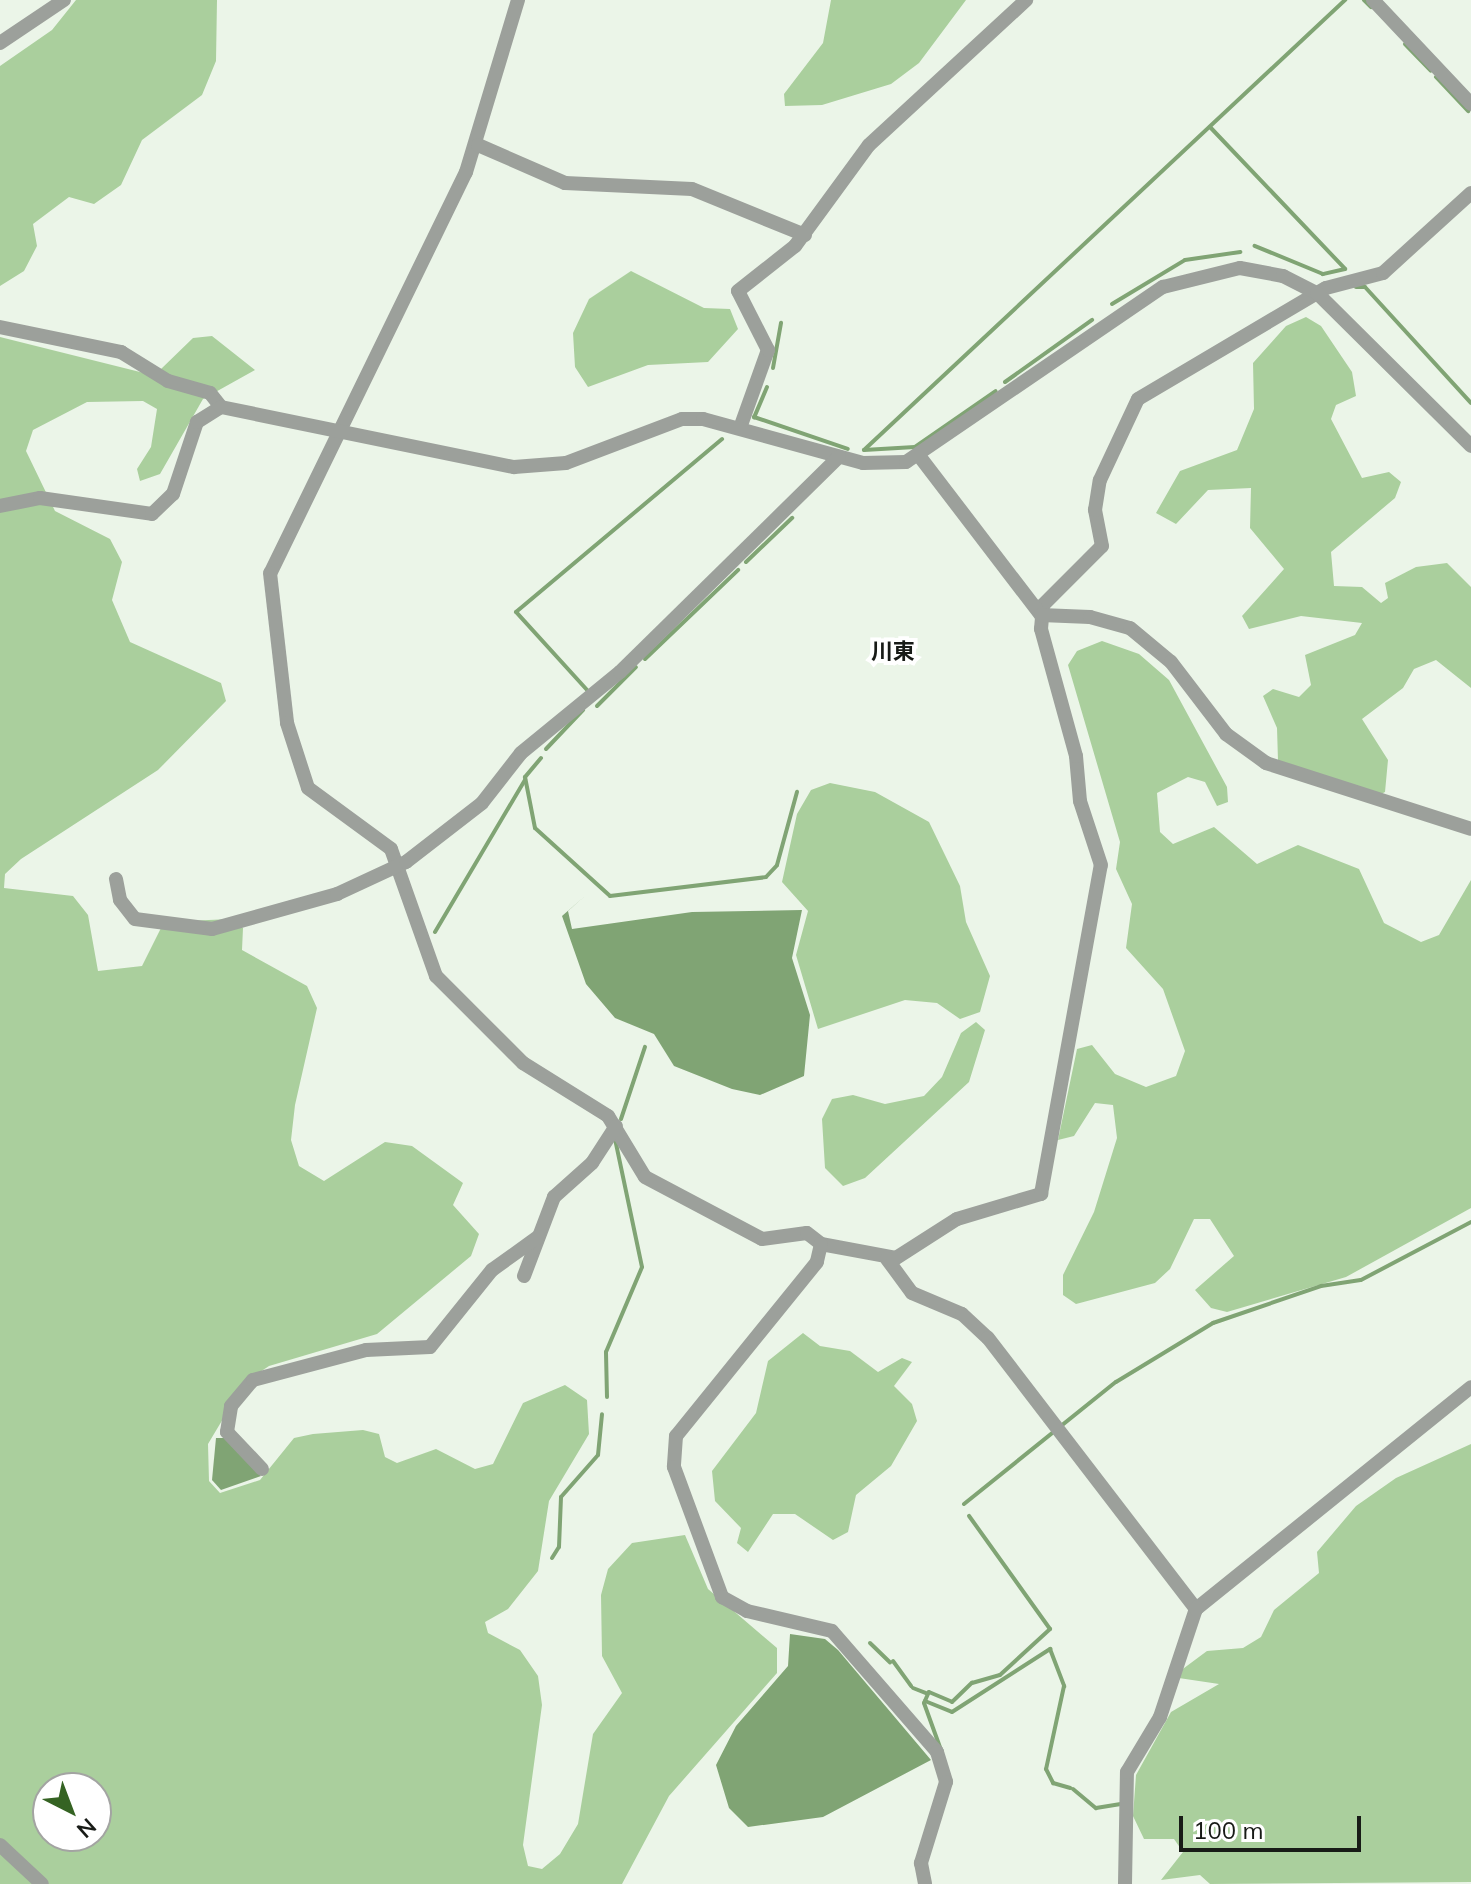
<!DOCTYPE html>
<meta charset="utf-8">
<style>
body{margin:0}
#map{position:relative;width:1471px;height:1884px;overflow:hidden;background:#ebf5e8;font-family:Mulish,"Noto Sans JP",sans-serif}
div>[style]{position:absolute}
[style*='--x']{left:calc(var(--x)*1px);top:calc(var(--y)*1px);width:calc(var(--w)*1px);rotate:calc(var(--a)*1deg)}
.forest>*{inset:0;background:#aacf9d}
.water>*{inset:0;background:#80a474}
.stream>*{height:4px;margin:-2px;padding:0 2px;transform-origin:2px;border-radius:2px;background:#80a474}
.minor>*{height:14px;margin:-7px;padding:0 7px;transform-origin:7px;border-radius:7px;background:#9ca09b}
span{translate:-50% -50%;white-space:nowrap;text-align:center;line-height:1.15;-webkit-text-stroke:8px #fff;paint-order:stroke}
.neighbourhood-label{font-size:22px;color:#181b17;font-weight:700}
.north{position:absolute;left:32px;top:1772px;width:80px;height:80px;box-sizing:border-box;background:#fff;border:2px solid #a3a4a2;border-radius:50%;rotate:138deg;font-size:22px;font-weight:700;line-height:32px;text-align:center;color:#181b17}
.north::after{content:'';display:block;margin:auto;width:28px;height:36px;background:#356323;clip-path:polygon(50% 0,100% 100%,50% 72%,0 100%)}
.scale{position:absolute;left:1179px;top:1816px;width:182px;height:36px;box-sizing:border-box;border:4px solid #181b17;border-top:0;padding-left:10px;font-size:24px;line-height:28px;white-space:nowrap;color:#181b17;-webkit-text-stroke:6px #fff;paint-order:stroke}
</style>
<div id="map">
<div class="forest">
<i style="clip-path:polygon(76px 0,217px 0,216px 61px,202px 95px,142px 140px,121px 185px,94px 204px,69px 197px,33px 224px,37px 246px,24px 271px,0 286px,0 66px,52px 30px)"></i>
<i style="clip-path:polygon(831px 0,966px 0,919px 63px,891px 84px,822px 105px,785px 106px,784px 94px,823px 43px)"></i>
<i style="clip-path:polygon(631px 271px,704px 308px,730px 309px,738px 329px,708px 362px,648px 365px,588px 387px,575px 367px,573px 333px,589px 299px)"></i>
<i style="clip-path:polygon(1306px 317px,1321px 326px,1352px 372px,1356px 396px,1336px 405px,1331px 419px,1362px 478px,1389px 472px,1401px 482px,1395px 498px,1331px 552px,1334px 586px,1362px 587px,1381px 603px,1388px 598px,1385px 583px,1416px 567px,1447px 563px,1471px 587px,1471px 688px,1436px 660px,1414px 669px,1403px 688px,1362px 719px,1388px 760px,1385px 792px,1375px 797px,1278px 761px,1277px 728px,1263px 696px,1273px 689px,1299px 697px,1311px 685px,1305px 655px,1355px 635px,1362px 623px,1301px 616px,1249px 629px,1242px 616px,1284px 569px,1250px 528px,1251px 488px,1208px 490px,1176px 524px,1156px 513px,1180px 471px,1237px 450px,1254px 409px,1253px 363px,1286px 326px)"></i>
<i style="clip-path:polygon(evenodd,212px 336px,255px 370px,203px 399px,160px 474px,140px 481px,137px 469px,151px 447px,157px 409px,143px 401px,87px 402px,33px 430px,26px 451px,55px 511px,110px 539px,122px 562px,112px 600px,130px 642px,221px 683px,226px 701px,158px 770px,21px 859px,5px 874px,4px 888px,73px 896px,88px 915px,98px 971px,142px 966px,164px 922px,231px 919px,243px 928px,242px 950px,307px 986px,317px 1008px,295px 1105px,291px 1140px,299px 1166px,324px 1181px,385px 1142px,412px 1146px,463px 1183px,453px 1205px,479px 1234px,471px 1256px,377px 1334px,269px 1366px,245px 1382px,208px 1444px,209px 1481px,220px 1493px,260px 1480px,294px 1438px,313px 1434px,363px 1430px,379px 1434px,385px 1457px,397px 1463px,436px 1449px,475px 1469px,493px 1464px,523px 1403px,565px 1385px,587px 1400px,589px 1434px,549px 1501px,538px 1571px,508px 1609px,485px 1622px,488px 1633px,520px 1650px,538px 1676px,542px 1705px,523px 1845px,528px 1866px,542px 1869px,560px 1854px,578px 1824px,593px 1734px,622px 1693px,602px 1656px,601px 1595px,608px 1569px,632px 1543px,685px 1535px,708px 1589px,777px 1648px,777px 1673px,669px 1796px,622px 1884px,0 1884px,0 337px,144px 373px,161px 369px,193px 338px,212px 336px,48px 1788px,96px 1788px,96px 1836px,48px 1836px,48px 1788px)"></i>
<i style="clip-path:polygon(1102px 641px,1139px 654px,1169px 680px,1227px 787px,1228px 802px,1217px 806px,1205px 782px,1188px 777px,1157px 793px,1160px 832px,1173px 844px,1214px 827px,1257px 864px,1298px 845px,1359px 869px,1384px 923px,1421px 942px,1439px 935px,1471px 880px,1471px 1208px,1346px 1277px,1227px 1312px,1211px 1308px,1195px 1290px,1234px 1256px,1210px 1219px,1194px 1219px,1170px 1269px,1155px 1283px,1076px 1304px,1063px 1295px,1063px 1275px,1094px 1212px,1117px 1138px,1113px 1105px,1095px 1103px,1074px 1136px,1058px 1140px,1077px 1049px,1092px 1045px,1115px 1074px,1146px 1087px,1176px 1076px,1185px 1051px,1163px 989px,1126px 948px,1132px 904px,1116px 869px,1120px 842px,1068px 665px,1077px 651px)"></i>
<i style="clip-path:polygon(830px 783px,875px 792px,929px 822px,960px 886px,966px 922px,990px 976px,980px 1012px,960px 1019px,937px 1003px,905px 1000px,818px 1029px,796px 955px,808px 911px,782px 882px,797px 814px,811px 790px)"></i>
<i style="clip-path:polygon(976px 1022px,985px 1030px,969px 1082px,865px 1178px,843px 1186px,825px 1168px,822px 1119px,832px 1099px,853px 1095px,885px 1104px,924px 1096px,942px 1077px,961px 1033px)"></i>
<i style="clip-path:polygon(803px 1333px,820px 1346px,850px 1351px,878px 1372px,902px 1358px,912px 1362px,894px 1386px,912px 1404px,917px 1421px,891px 1466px,856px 1495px,848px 1532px,833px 1540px,795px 1514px,773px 1514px,748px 1552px,737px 1543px,741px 1528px,715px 1501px,712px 1471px,756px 1413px,768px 1361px)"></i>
<i style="clip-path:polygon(1471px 1444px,1471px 1882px,1210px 1884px,1200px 1875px,1161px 1880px,1183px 1852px,1174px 1839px,1144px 1839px,1133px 1816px,1136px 1775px,1171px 1712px,1219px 1684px,1172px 1677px,1207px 1651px,1243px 1648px,1261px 1637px,1274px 1610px,1319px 1573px,1317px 1552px,1356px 1506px,1396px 1478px)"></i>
</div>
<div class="water">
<i style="clip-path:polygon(586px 895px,568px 911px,572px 929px,692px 912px,802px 910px,792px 958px,810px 1015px,804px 1076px,760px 1095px,732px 1089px,674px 1066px,654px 1034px,615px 1018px,586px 984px,562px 916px)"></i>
<i style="clip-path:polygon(216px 1438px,224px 1438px,261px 1476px,221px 1490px,212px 1480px)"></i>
<i style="clip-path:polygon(790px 1634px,825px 1639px,838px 1650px,931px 1760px,823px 1817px,748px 1827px,729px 1808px,716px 1765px,736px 1726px,788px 1666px)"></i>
</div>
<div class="stream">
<i style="--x:1364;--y:0;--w:10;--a:45"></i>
<i style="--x:1405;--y:44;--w:37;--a:46"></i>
<i style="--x:1436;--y:77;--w:47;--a:46.7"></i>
<i style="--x:1210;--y:127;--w:196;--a:46.4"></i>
<i style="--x:1345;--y:269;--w:23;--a:167"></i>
<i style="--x:1323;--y:274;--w:74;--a:-157.6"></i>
<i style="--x:1356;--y:287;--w:9;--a:0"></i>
<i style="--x:1365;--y:287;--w:157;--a:47.6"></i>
<i style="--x:1112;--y:304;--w:85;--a:-31.1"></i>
<i style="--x:1185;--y:260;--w:56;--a:-8.3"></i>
<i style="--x:773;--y:368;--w:46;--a:-79.9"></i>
<i style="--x:1005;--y:382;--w:107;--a:-35.5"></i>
<i style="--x:767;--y:387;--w:33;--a:113"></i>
<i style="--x:754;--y:417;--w:99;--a:18.8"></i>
<i style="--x:864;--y:450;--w:659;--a:-43.09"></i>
<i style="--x:864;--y:450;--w:51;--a:-3.4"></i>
<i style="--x:915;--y:447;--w:98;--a:-34.7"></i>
<i style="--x:746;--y:562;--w:64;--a:-43.7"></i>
<i style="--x:645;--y:659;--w:129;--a:-43.7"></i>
<i style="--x:588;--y:691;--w:107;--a:-132.3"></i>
<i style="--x:516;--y:612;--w:269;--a:-40"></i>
<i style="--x:597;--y:706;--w:55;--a:-45"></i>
<i style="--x:546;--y:749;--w:54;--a:-46.5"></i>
<i style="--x:541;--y:758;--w:25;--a:130"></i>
<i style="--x:525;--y:777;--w:52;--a:78.9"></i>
<i style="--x:535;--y:828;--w:101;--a:42.2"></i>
<i style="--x:610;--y:896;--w:157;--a:-6.9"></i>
<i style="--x:766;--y:877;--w:16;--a:-47"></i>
<i style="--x:777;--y:865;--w:76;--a:-74.7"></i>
<i style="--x:435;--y:932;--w:177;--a:-59.4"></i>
<i style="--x:621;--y:1119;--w:76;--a:-71.6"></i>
<i style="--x:607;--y:1397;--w:45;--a:-91.3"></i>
<i style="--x:606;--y:1352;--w:92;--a:-67"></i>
<i style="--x:642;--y:1267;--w:131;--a:-101.9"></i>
<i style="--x:964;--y:1504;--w:195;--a:-38.8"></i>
<i style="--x:1116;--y:1382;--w:114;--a:-31.3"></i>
<i style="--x:1213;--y:1323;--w:114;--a:-18.9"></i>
<i style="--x:1321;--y:1286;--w:40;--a:-8.5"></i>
<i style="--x:1361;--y:1280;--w:124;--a:-27.8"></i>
<i style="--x:552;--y:1558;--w:13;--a:-58"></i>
<i style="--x:559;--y:1547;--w:50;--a:-87.7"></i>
<i style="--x:561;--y:1497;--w:56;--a:-48.6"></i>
<i style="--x:598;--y:1455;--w:41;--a:-84.4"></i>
<i style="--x:870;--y:1643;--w:28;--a:44"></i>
<i style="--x:893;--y:1661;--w:31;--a:54"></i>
<i style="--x:913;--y:1688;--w:14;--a:21"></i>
<i style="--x:925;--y:1701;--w:29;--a:22"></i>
<i style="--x:952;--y:1712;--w:117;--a:-32.7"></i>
<i style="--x:1050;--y:1649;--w:40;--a:69"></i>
<i style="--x:1064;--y:1686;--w:85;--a:102.2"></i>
<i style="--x:1046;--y:1769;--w:16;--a:63"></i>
<i style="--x:1053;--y:1783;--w:18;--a:16"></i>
<i style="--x:941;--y:1750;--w:50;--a:-109.9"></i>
<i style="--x:924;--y:1703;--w:12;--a:-66"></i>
<i style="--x:929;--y:1692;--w:25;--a:23"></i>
<i style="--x:952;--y:1702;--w:28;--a:-44"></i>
<i style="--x:972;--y:1683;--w:29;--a:-16"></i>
<i style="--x:1000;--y:1675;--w:68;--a:-42.6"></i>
<i style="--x:1050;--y:1629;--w:139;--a:-125.6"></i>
<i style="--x:1073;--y:1789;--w:30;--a:40"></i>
<i style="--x:1096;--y:1808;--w:25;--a:-9"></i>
</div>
<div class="minor">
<i style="--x:518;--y:0;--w:180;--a:106.8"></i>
<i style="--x:466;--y:172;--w:446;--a:116"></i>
<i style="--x:270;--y:573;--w:151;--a:83.5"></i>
<i style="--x:287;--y:723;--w:68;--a:72.1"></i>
<i style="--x:308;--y:788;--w:103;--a:36.3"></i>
<i style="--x:391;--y:849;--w:135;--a:70.5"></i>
<i style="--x:436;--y:976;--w:123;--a:45"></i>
<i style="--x:523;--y:1063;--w:100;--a:31.9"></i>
<i style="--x:608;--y:1116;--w:71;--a:58.8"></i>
<i style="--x:645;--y:1177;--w:132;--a:27.9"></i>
<i style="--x:762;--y:1239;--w:45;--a:-7.6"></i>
<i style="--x:807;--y:1233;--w:18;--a:38"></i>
<i style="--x:821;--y:1244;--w:76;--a:10.6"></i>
<i style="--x:896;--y:1258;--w:72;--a:-32.6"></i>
<i style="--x:957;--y:1219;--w:88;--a:-16.6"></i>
<i style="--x:1041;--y:1194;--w:334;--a:-79.7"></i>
<i style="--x:1101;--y:865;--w:67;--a:-108.2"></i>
<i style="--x:1080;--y:801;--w:45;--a:-95.1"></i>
<i style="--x:1076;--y:756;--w:132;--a:-105.4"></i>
<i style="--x:1041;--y:629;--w:24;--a:-85"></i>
<i style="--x:1043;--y:605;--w:83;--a:-45"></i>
<i style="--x:1102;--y:546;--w:37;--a:-101"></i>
<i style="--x:1095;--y:510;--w:30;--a:-81"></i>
<i style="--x:1100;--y:480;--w:89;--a:-64.9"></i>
<i style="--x:1138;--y:399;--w:218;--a:-30.6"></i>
<i style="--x:1326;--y:288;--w:59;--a:-14.7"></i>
<i style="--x:1383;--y:273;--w:119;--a:-42.3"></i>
<i style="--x:1373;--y:0;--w:143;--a:46.7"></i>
<i style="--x:0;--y:43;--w:77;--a:-33.9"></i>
<i style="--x:478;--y:145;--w:95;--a:23.6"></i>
<i style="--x:565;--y:183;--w:127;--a:2.7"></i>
<i style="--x:692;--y:189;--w:122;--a:22.2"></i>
<i style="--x:0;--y:327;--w:124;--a:11.7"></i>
<i style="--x:121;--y:352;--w:55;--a:31.7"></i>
<i style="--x:168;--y:381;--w:44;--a:15.9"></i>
<i style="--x:210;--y:393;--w:18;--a:52"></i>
<i style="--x:740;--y:428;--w:83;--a:-70.3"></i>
<i style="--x:768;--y:350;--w:66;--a:-117"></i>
<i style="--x:738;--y:291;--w:73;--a:-38.3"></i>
<i style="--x:795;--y:246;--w:125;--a:-53.8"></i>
<i style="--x:869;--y:145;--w:214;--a:-42.7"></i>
<i style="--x:920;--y:457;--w:199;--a:52.6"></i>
<i style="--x:1041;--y:615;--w:49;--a:2.3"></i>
<i style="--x:1090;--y:617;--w:41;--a:15.4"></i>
<i style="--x:1130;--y:628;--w:53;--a:39.7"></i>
<i style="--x:1171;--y:662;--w:91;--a:52.6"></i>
<i style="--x:1226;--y:734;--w:49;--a:35.9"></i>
<i style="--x:1266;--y:763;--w:215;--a:17.8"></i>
<i style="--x:0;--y:506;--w:41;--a:-11.3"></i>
<i style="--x:40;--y:498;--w:113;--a:8.1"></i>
<i style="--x:152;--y:514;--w:29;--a:-44"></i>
<i style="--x:173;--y:494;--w:76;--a:-71.6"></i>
<i style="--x:197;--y:422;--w:28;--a:-32"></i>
<i style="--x:221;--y:407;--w:299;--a:11.6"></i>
<i style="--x:514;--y:467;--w:52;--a:-4.4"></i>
<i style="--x:566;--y:463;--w:124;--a:-20.8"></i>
<i style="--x:682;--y:419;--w:21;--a:0"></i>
<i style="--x:703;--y:419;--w:166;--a:15.4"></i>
<i style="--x:863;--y:463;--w:43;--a:-1.3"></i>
<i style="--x:906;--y:462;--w:311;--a:-34.3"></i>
<i style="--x:1163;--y:287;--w:79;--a:-13.9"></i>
<i style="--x:1240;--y:268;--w:44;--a:10.5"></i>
<i style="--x:1283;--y:276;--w:38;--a:27"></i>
<i style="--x:1317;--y:293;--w:217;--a:44.8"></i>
<i style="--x:116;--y:879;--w:21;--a:79"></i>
<i style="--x:120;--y:900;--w:24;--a:52"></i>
<i style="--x:135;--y:919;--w:78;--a:7.4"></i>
<i style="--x:212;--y:929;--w:130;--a:-15.6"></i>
<i style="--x:337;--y:894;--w:76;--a:-24.9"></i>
<i style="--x:406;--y:862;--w:96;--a:-37.8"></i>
<i style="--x:482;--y:803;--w:63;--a:-52"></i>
<i style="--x:521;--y:753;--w:128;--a:-39.3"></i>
<i style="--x:620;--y:672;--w:307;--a:-44.5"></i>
<i style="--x:821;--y:1244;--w:18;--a:103"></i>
<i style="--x:817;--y:1262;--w:224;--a:129"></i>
<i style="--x:676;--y:1436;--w:31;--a:94"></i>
<i style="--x:674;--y:1467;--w:139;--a:69.7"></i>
<i style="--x:722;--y:1597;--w:29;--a:29"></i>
<i style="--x:747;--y:1611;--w:87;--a:13.2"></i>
<i style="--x:832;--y:1631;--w:160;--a:49"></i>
<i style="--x:937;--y:1752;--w:31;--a:73"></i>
<i style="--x:946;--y:1782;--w:85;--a:107.2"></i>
<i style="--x:921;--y:1863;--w:21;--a:79"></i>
<i style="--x:887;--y:1259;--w:42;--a:53.7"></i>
<i style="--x:912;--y:1293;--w:54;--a:22.8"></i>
<i style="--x:962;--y:1314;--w:35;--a:43"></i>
<i style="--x:988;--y:1338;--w:342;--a:52.5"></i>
<i style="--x:524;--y:1276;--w:85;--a:-69.2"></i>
<i style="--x:554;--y:1197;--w:51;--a:-41.8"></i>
<i style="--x:592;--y:1163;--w:44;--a:-57"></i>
<i style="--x:262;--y:1469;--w:51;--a:-133.4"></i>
<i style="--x:227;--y:1432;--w:26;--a:-81"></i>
<i style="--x:231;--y:1406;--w:34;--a:-50"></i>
<i style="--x:253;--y:1380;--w:117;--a:-14.9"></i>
<i style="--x:366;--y:1350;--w:64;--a:-2.7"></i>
<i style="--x:430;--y:1347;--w:99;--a:-51.2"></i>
<i style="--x:492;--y:1270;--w:57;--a:-35.7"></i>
<i style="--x:0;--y:1845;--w:57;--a:42.9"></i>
<i style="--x:1125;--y:1884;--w:112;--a:-89"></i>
<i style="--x:1127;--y:1772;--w:64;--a:-59"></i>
<i style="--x:1160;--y:1717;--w:114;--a:-71.6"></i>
<i style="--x:1196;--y:1609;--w:353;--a:-38.9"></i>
</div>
<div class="neighbourhood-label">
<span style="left:893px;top:652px">川東</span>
</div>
<div class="north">N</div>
<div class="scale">100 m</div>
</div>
